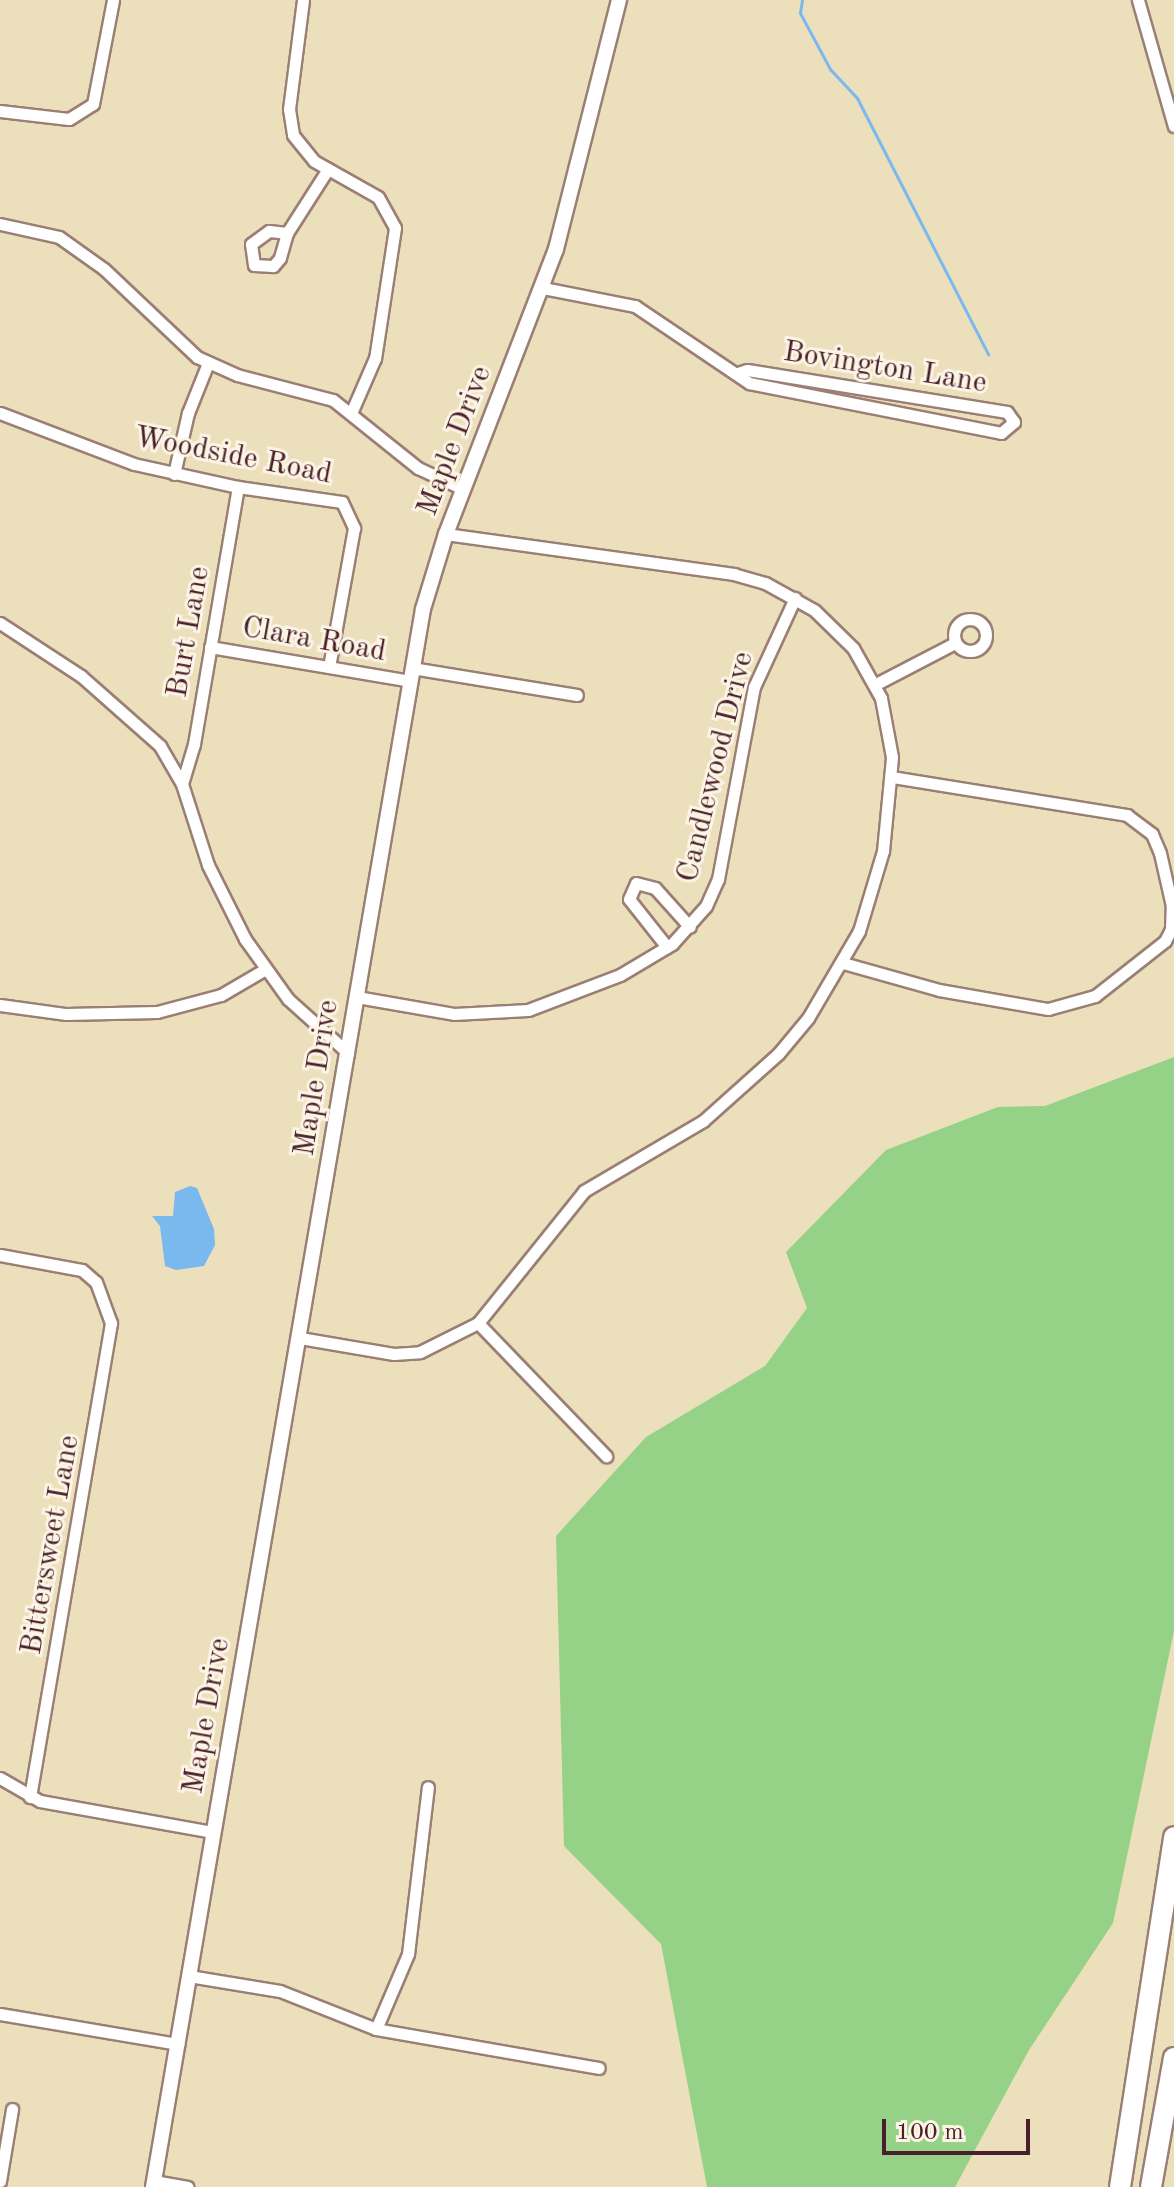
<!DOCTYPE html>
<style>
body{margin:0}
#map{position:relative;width:1174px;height:2187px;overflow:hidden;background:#ecdfbc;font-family:"Old Standard TT",serif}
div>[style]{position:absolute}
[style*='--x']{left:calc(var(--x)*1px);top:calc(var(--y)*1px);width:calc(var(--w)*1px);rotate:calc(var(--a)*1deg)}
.green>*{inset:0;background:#95d287}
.water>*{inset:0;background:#7ab9ee}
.stream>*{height:3px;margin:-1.5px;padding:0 1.5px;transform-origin:1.5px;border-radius:1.5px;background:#7ab9ee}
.roads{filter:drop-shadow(2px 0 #9b7f74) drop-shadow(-2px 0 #9b7f74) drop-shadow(0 2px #9b7f74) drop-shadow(0 -2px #9b7f74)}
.minor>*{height:11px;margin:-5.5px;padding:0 5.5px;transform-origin:5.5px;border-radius:5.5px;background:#fff}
.minor>.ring{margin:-5.5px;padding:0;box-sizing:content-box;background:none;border:11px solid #fff;border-radius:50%}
.tertiary>*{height:14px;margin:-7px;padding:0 7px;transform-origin:7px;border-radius:7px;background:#fff}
.motorway>*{height:20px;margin:-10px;padding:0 10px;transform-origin:10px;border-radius:10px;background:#fff}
span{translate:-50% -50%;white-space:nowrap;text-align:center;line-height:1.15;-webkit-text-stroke:6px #fcf5e5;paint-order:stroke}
.street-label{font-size:30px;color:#4a1f2b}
.scale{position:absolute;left:882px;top:2119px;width:148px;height:36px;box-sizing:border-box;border:4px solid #4a1f2b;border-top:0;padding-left:10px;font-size:24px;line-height:28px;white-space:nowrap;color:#4a1f2b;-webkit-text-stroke:6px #fcf5e5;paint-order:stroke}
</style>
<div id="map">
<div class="green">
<i style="clip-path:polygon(1174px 1057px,1174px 1631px,1113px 1923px,1029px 2050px,955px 2187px,707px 2187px,661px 1944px,564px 1846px,556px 1536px,646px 1437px,765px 1366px,807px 1308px,786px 1252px,886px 1150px,998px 1107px,1045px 1106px)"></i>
</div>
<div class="water">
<i style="clip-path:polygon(190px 1186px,197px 1188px,214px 1229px,215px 1245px,204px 1266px,176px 1270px,165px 1266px,160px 1226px,152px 1216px,173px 1216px,175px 1192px)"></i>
</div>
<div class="stream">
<i style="--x:802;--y:0;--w:13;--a:99"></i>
<i style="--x:800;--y:13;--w:64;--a:61.8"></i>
<i style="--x:830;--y:69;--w:40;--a:47"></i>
<i style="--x:857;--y:98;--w:288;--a:62.9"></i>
</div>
<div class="roads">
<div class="minor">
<i style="--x:303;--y:0;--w:110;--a:97.3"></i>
<i style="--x:289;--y:109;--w:26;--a:81"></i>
<i style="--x:293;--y:135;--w:33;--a:51"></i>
<i style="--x:314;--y:161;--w:73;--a:29.4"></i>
<i style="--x:378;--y:197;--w:35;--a:61"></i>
<i style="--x:395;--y:228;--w:132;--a:98.7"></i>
<i style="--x:375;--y:358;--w:58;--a:113.5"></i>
<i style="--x:1138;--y:0;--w:131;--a:74.1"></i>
<i style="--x:0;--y:111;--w:69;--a:6.6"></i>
<i style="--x:69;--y:119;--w:28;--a:-32"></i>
<i style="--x:93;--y:104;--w:106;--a:-79.1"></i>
<i style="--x:0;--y:224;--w:60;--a:12.4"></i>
<i style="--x:59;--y:237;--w:55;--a:35.4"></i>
<i style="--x:104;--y:269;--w:128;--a:43.4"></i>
<i style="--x:197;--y:357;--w:44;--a:24.2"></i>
<i style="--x:237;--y:375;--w:99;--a:14.6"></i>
<i style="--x:333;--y:400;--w:109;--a:38.7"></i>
<i style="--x:418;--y:468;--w:50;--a:25"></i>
<i style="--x:269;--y:231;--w:18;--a:6"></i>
<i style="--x:287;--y:233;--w:26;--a:106"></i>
<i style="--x:280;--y:258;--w:11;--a:131"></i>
<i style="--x:273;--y:266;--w:19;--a:-177"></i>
<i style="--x:254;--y:265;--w:21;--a:-98"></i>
<i style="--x:251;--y:244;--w:22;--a:-36"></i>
<i style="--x:287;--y:233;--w:76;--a:-57.4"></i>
<i style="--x:543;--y:288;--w:94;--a:11.1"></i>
<i style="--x:635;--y:306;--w:138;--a:34"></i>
<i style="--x:749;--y:383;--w:257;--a:11.2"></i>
<i style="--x:1001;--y:433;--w:17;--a:-40"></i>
<i style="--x:1014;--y:422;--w:12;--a:-125"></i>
<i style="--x:1007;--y:412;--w:263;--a:-170.8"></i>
<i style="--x:747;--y:370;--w:9;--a:162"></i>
<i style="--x:0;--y:413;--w:143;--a:20.8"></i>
<i style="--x:134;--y:464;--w:107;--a:12.5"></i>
<i style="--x:238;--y:487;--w:105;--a:8.2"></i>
<i style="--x:342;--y:502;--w:29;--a:65"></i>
<i style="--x:354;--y:528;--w:141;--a:100.2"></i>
<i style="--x:174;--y:474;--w:63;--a:-77.1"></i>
<i style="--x:188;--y:413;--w:54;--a:-68.2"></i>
<i class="ring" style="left:954px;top:619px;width:21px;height:21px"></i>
<i style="--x:0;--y:623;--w:97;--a:33.2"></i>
<i style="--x:81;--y:676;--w:106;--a:41.5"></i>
<i style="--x:160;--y:746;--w:44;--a:59.9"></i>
<i style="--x:182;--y:784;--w:85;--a:72.2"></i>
<i style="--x:208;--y:865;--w:83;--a:63.4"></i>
<i style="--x:245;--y:939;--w:74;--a:54.4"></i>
<i style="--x:288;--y:999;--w:81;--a:42"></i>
<i style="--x:210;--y:647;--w:203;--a:9.6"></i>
<i style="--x:412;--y:668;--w:167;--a:9.3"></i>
<i style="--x:876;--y:684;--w:87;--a:-27.5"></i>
<i style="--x:182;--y:784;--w:42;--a:-73.3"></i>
<i style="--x:194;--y:744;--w:261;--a:-80.3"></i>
<i style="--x:667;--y:947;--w:61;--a:-128.4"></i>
<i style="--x:629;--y:899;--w:17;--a:-66"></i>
<i style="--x:636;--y:883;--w:20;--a:15"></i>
<i style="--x:655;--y:888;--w:52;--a:48.1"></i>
<i style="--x:843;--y:963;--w:100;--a:15.7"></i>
<i style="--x:939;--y:990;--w:111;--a:9.9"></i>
<i style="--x:1048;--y:1009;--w:49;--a:-15.5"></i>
<i style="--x:1095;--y:996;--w:89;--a:-38.2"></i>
<i style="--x:1165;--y:941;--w:13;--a:-63"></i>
<i style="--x:1171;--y:929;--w:23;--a:-88"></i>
<i style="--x:1172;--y:906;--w:54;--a:-102.8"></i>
<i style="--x:1160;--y:853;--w:21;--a:-113"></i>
<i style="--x:1152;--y:834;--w:31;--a:-143"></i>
<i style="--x:1127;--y:815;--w:238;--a:-170.8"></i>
<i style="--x:357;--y:997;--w:98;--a:9.9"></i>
<i style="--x:454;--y:1014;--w:74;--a:-3.1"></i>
<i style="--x:528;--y:1010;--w:98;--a:-20.8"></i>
<i style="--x:620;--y:975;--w:61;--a:-30.8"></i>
<i style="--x:672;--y:944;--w:51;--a:-48.2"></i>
<i style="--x:706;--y:906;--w:30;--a:-66"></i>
<i style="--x:718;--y:879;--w:195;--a:-79.4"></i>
<i style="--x:754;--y:687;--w:98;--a:-65.3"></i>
<i style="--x:0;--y:1005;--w:67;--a:7.8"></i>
<i style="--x:66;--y:1014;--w:91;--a:-1.3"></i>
<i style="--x:157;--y:1012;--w:66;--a:-14.9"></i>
<i style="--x:221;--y:995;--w:50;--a:-30.2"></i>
<i style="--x:0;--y:1255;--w:83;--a:10.4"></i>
<i style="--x:82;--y:1270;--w:18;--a:41"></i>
<i style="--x:96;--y:1282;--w:44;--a:69.9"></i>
<i style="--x:111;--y:1323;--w:481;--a:99.7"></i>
<i style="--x:478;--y:1323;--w:185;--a:46.1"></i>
<i style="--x:300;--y:1338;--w:95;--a:9.7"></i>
<i style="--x:394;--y:1354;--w:26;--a:-4"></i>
<i style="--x:420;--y:1352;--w:65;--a:-26.6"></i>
<i style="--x:478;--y:1323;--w:169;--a:-51.2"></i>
<i style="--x:584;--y:1191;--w:138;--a:-30.5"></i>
<i style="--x:703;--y:1121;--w:101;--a:-41.8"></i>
<i style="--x:778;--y:1054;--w:47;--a:-50.2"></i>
<i style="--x:808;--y:1018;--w:101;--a:-59.6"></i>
<i style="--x:859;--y:931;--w:84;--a:-73.3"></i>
<i style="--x:883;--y:851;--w:94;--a:-84.5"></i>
<i style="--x:892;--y:757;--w:60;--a:-100.6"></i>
<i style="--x:881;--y:698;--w:57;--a:-119.2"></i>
<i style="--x:853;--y:648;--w:54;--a:-135.7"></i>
<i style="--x:814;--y:610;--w:56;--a:-151.1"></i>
<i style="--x:765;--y:583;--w:32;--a:-164"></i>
<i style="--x:734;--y:574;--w:291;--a:-172.1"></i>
<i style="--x:0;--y:1778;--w:46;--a:29.9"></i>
<i style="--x:40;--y:1801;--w:176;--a:10.2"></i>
<i style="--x:189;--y:1976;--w:92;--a:9.4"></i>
<i style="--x:280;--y:1991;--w:103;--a:21.6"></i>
<i style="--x:376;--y:2029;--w:226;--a:9.9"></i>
<i style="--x:0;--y:2014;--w:181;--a:9.6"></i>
<i style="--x:376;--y:2029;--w:82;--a:-66.9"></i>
<i style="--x:408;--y:1954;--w:168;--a:-83.2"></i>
<i style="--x:0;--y:2181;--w:73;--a:-80.5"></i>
<i style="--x:154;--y:2181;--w:34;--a:10"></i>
</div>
<div class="tertiary">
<i style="--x:153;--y:2187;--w:1601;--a:-80.29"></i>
<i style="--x:423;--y:609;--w:78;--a:-73"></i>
<i style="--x:446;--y:534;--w:305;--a:-68.9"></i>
<i style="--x:556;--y:249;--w:257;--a:-75.8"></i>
</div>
<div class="motorway">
<i style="--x:1120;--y:2187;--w:354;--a:-81.2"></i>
<i style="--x:1151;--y:2187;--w:131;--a:-79.9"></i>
</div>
</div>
<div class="street-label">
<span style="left:885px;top:368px;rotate:9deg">Bovington Lane</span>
<span style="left:455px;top:441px;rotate:-69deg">Maple Drive</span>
<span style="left:233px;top:456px;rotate:11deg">Woodside Road</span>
<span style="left:189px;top:632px;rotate:-80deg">Burt Lane</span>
<span style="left:314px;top:640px;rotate:10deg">Clara Road</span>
<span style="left:716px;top:767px;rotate:-76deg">Candlewood Drive</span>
<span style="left:317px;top:1078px;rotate:-81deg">Maple Drive</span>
<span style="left:51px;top:1545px;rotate:-80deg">Bittersweet Lane</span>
<span style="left:207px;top:1716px;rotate:-80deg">Maple Drive</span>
</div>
<div class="scale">100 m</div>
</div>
